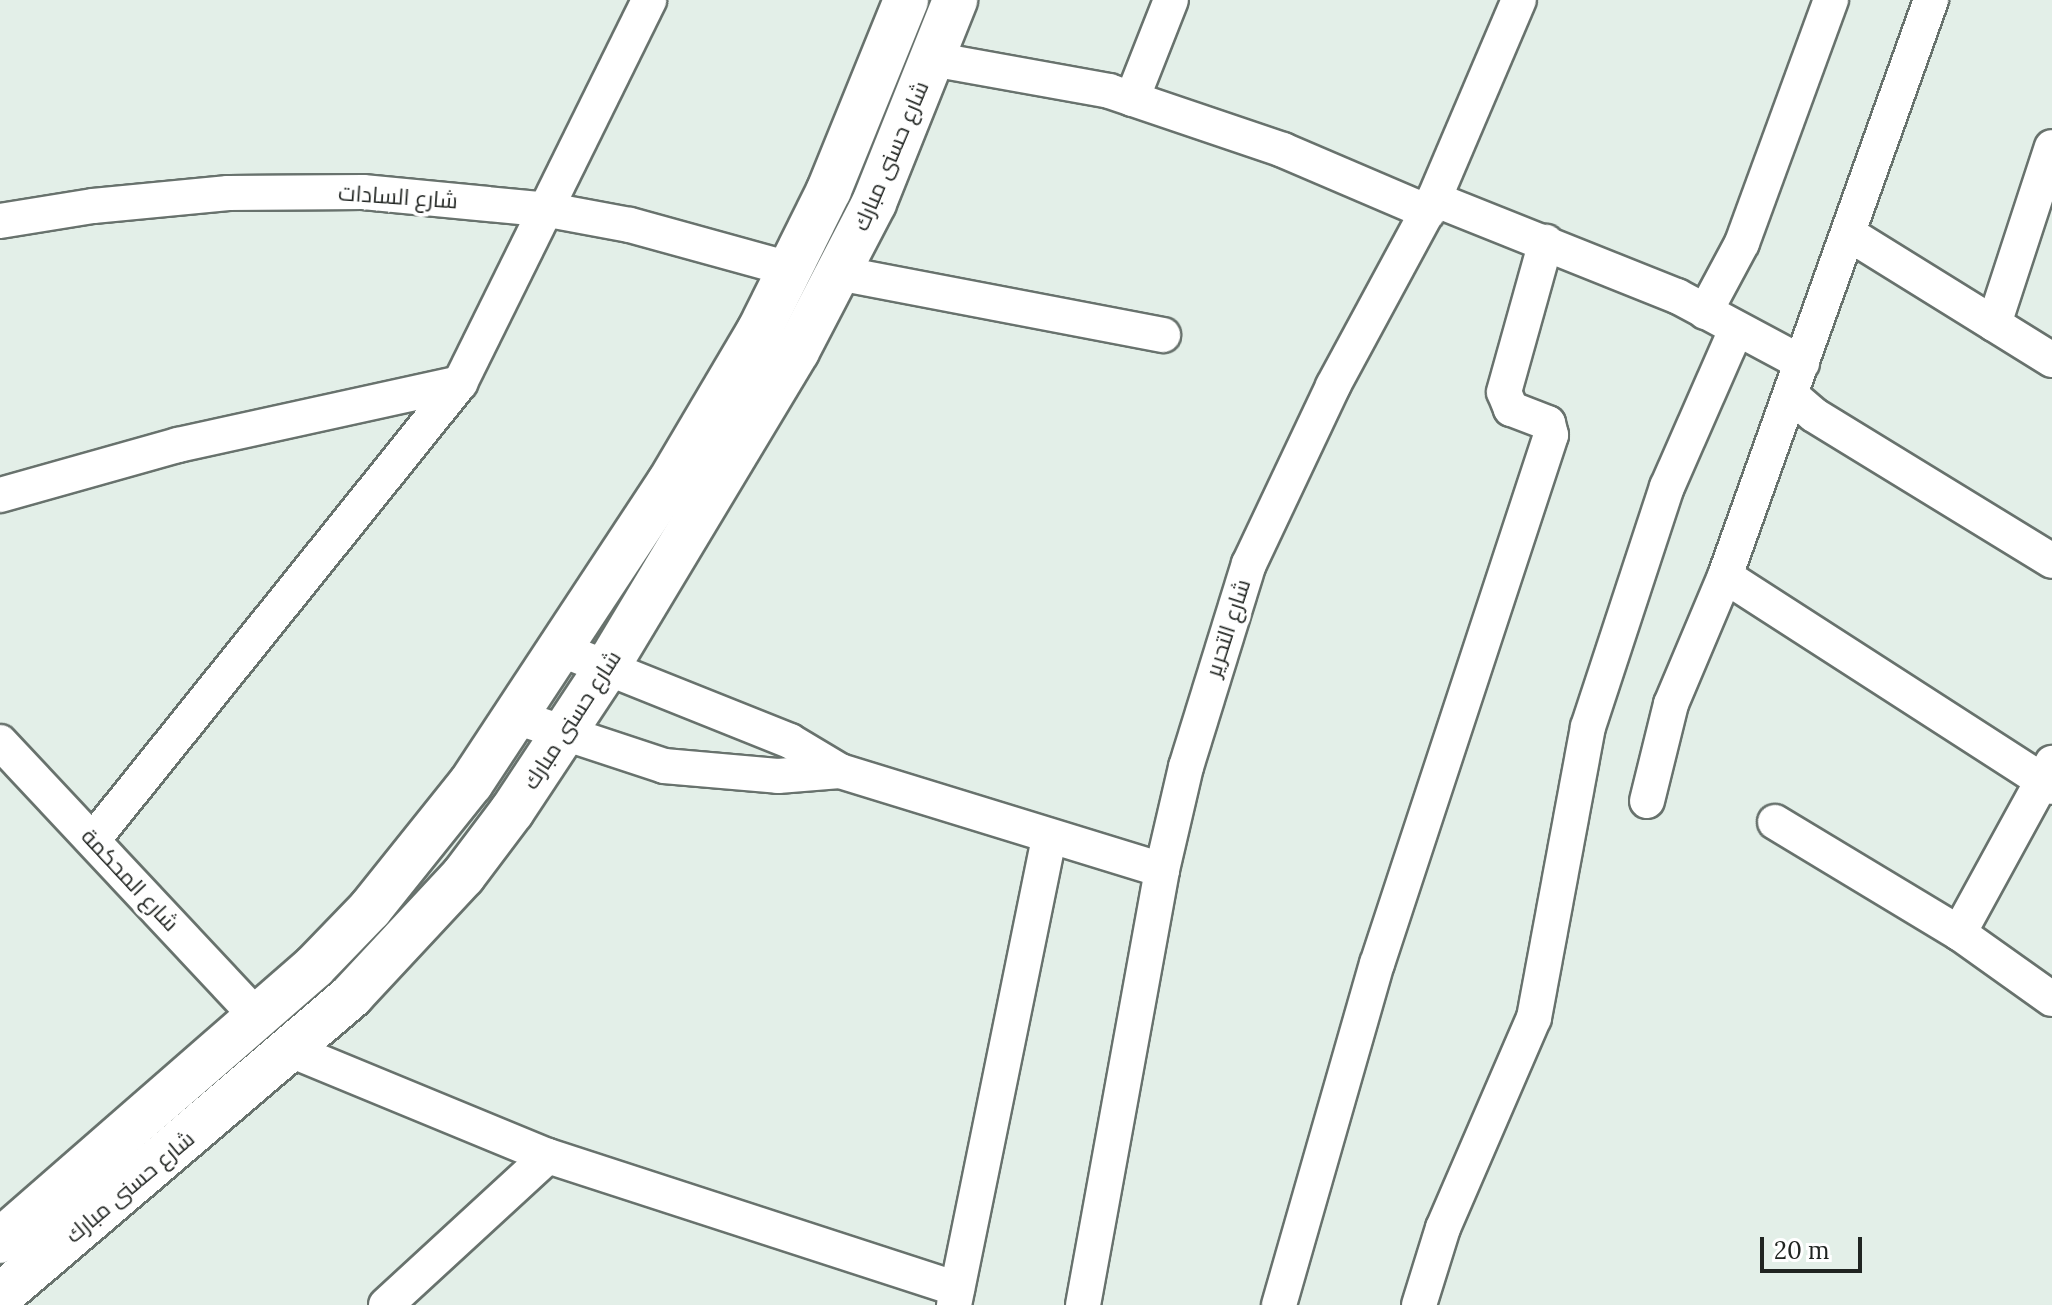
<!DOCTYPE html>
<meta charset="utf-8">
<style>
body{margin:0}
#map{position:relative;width:2052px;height:1305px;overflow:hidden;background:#e3efe8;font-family:Lora,Cairo,serif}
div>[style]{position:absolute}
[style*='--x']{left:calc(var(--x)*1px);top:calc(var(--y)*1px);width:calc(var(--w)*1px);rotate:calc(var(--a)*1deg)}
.roads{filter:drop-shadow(2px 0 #68726d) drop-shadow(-2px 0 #68726d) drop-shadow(0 2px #68726d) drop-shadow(0 -2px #68726d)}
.minor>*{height:34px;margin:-17px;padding:0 17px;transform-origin:17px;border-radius:17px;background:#fff}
.secondary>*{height:44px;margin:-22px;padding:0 22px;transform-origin:22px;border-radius:22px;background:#fff}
span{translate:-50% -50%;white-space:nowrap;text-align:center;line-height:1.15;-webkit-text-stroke:8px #fff;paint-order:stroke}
.street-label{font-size:22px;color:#202421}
.scale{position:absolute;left:1760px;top:1237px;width:102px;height:36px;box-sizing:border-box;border:4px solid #202421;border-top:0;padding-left:10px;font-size:24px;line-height:28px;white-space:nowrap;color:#202421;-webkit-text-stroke:6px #fff;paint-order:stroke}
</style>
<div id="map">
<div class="roads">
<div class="minor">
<i style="--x:932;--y:59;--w:180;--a:10.2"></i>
<i style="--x:1109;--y:91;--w:184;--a:18.7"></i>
<i style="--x:1283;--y:150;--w:158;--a:23.2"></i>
<i style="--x:1132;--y:99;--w:106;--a:-68.5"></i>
<i style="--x:1434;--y:199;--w:262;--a:21.8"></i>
<i style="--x:1677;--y:296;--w:142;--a:28.2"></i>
<i style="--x:0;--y:221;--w:94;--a:-9.2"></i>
<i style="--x:93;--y:206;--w:136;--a:-5.5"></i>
<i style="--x:228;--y:193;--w:135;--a:-0.4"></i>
<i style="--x:363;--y:192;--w:187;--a:5.5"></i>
<i style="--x:549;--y:210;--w:82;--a:10.5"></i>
<i style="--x:630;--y:225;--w:166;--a:15.4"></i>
<i style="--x:1849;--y:234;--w:239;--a:31.8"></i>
<i style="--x:838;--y:273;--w:331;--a:10.8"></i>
<i style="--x:1705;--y:312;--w:78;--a:-61.8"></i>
<i style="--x:1742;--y:243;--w:259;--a:-69.9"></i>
<i style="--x:1994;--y:324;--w:186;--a:-71.9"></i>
<i style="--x:1791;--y:395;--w:30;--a:41"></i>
<i style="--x:1814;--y:415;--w:279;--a:31.5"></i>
<i style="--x:0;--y:495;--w:185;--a:-15.7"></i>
<i style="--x:178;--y:445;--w:289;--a:-12.4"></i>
<i style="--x:1725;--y:576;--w:389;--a:32.8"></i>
<i style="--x:560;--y:649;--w:248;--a:21.8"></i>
<i style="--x:790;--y:741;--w:58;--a:31"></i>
<i style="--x:840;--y:771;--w:337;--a:17.1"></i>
<i style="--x:516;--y:717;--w:156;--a:18.3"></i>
<i style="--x:664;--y:766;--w:114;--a:5"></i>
<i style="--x:778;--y:776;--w:62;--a:-4.6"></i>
<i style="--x:0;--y:742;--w:379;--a:46.9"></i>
<i style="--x:1647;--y:801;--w:100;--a:-76.1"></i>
<i style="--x:1671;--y:704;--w:139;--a:-67.1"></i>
<i style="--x:1725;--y:576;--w:612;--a:-70.32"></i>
<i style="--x:1775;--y:822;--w:215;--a:31.1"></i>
<i style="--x:1959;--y:933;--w:114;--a:35.4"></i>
<i style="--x:93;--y:840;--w:586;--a:-51.23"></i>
<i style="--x:460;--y:383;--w:427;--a:-63.7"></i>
<i style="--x:1959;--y:933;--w:194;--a:-61.3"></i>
<i style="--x:293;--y:1051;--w:276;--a:22.4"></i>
<i style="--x:386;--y:1305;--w:220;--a:-42.6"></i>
<i style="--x:548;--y:1156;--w:430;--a:18"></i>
<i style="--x:954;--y:1305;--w:478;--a:-78.5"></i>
<i style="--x:1083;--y:1305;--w:442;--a:-79.7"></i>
<i style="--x:1162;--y:870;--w:106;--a:-76.9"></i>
<i style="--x:1186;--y:767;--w:213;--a:-72.8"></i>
<i style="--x:1249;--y:564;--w:197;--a:-64.7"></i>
<i style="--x:1333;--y:386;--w:213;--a:-61.6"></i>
<i style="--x:1434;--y:199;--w:216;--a:-66.9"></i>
<i style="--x:1279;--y:1305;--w:355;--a:-74"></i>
<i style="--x:1377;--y:964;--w:557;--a:-71.79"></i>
<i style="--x:1551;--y:435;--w:12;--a:-104"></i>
<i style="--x:1548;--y:423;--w:40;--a:-159"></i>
<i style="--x:1511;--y:409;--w:18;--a:-112"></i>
<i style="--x:1504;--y:392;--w:156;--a:-74.4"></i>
<i style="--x:1419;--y:1305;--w:81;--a:-72.7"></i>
<i style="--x:1443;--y:1228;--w:229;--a:-66.6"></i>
<i style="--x:1534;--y:1018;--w:296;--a:-79.5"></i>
<i style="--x:1588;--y:727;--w:253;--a:-71.8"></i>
<i style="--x:1667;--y:487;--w:171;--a:-66.3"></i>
</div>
<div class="secondary">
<i style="--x:0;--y:1241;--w:417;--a:-41.1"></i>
<i style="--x:314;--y:967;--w:81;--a:-46"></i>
<i style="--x:370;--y:909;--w:161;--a:-51.3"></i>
<i style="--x:471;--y:783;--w:359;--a:-56.6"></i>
<i style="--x:669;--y:483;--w:177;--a:-59.4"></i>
<i style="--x:759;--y:331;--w:157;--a:-63.6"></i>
<i style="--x:829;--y:190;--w:205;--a:-67.9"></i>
<i style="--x:0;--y:1296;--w:463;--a:-40.5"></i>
<i style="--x:352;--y:995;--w:163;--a:-47"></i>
<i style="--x:463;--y:876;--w:81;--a:-53"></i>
<i style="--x:512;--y:811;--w:170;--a:-56.5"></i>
<i style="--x:606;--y:669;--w:371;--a:-59"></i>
<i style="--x:797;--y:351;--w:167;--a:-62.5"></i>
<i style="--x:874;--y:203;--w:219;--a:-68.2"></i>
</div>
</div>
<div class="street-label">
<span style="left:891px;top:156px;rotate:-67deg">شارع حسنى مبارك</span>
<span style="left:398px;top:197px;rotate:4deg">شارع السادات</span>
<span style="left:1228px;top:628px;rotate:-72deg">شارع التحرير</span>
<span style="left:572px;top:720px;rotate:-57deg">شارع حسنى مبارك</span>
<span style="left:130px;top:880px;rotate:47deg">شارع المحكمة</span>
<span style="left:130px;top:1187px;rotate:-40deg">شارع حسنى مبارك</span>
</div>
<div class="scale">20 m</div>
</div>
